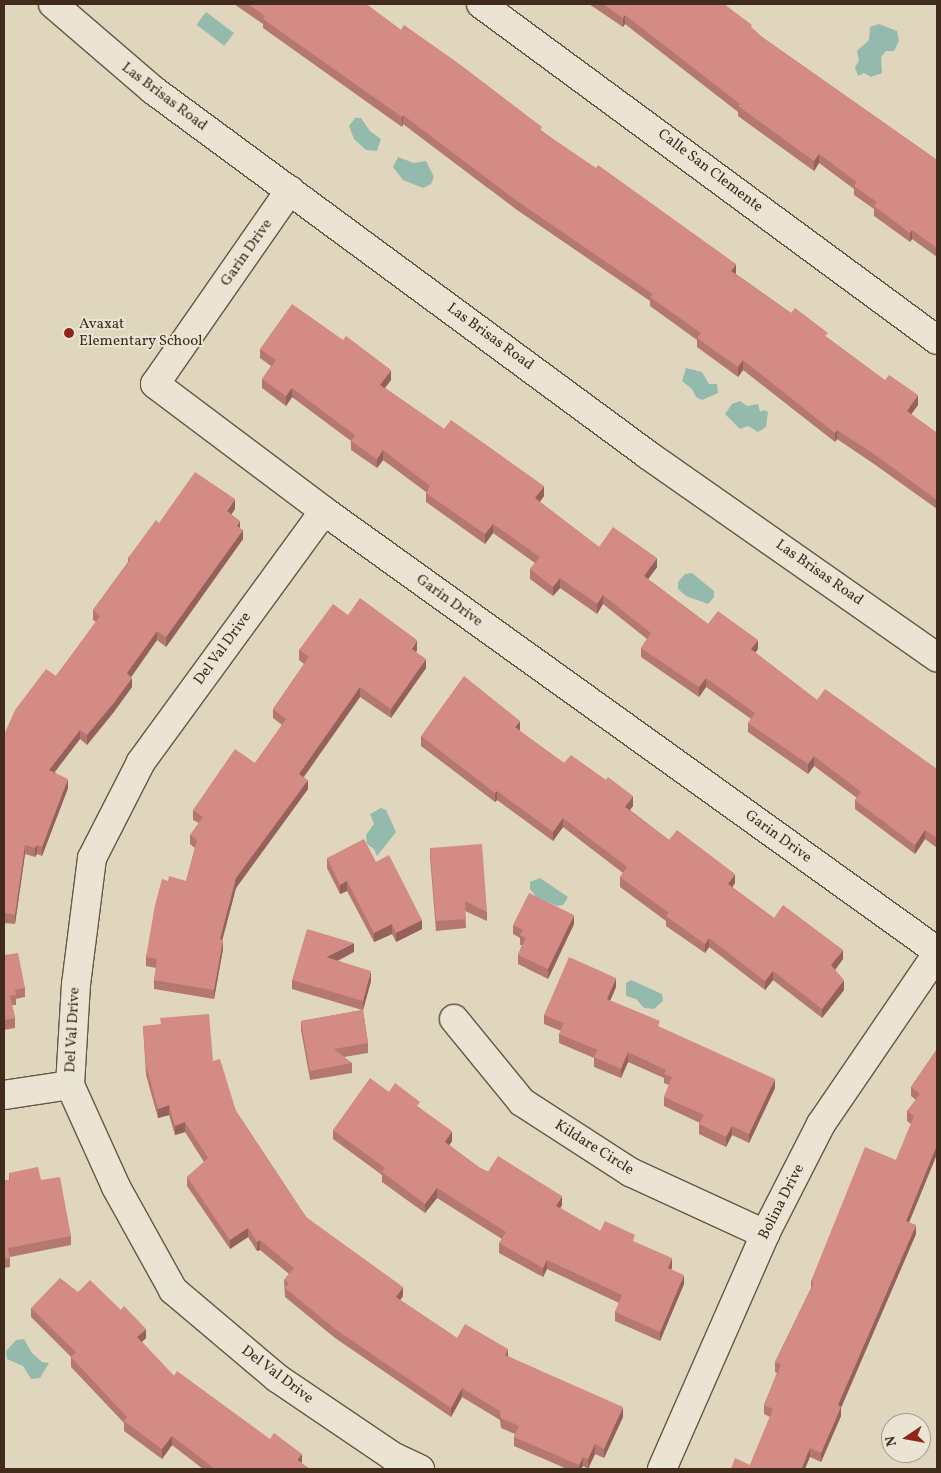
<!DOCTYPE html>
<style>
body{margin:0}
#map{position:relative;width:941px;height:1473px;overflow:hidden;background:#e0d6bd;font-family:Vollkorn,serif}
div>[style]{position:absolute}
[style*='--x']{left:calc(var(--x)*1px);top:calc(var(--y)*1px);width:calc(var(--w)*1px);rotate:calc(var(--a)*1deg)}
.water>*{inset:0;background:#94b9ad;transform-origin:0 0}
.roads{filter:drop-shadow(1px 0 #685644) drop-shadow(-1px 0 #685644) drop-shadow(0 1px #685644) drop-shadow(0 -1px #685644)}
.minor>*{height:28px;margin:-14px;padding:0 14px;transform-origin:14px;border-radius:14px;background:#ebe4d4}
.tertiary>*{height:28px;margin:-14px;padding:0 14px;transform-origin:14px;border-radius:14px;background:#ebe4d4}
.wall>*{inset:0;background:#b57871}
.shaded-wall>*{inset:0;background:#94615c}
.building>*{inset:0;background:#d38b83}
.dots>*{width:14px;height:14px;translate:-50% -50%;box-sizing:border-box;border:2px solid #ebe4d4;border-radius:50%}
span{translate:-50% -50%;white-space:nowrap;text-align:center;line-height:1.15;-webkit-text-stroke:4px #ebe4d4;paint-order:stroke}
.street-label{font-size:15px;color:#402b1c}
.poi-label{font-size:15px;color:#402b1c}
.left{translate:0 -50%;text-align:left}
.frame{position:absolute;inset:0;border:5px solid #402b1c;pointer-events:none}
.north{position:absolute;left:881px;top:1413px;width:50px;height:50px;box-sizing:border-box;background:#ebe4d4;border:1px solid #a79a8a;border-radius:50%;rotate:258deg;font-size:14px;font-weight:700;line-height:20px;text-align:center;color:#402b1c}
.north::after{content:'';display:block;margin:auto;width:18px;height:22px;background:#8f2418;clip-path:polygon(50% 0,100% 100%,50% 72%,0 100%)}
</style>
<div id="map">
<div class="water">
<i style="left:206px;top:12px;width:35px;height:16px;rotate:37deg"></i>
<i style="clip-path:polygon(879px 24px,897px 31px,899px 41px,894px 51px,886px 51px,881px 57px,882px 73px,871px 77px,864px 73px,858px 76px,855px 67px,859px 61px,857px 51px,869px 40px,870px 27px)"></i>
<i style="clip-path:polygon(355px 118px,361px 118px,370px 131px,381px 139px,377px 151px,366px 150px,354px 139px,349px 126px)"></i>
<i style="clip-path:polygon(398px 157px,414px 163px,426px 161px,434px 177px,431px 184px,423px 188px,403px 180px,393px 167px)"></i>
<i style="clip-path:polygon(686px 368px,702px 372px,709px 384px,717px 384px,718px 393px,702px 400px,696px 397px,692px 389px,682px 381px)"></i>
<i style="clip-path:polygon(740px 401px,747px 406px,758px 404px,760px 412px,764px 410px,768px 412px,766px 427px,758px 432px,748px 426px,740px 429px,725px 414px,732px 404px)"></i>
<i style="clip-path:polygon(692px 573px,714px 591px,714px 597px,708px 604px,686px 596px,678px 589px,678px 582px,685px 574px)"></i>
<i style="clip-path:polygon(381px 808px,386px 810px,396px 832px,377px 856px,374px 849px,367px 844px,366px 835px,374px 824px,370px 814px)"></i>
<i style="clip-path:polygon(540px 878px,568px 897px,563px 905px,557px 906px,536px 897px,530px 889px,530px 882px)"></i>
<i style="clip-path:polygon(631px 980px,662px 994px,663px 1001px,654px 1009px,644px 1008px,636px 999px,626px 996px,626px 983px)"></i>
<i style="clip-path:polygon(24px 1339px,32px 1353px,42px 1362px,49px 1363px,40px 1378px,31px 1379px,23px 1366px,7px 1359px,6px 1351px,16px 1340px)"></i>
</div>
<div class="roads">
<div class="minor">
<i style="--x:481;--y:4;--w:566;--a:36.38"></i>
<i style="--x:290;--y:190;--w:236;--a:124.8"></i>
<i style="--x:155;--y:384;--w:211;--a:36.9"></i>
<i style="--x:324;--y:511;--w:755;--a:35.67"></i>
<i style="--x:324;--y:511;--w:311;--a:126.1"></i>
<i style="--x:141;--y:762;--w:108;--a:117"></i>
<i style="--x:92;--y:858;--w:127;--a:97.2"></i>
<i style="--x:76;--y:984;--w:101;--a:93.4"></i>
<i style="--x:70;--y:1085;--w:112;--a:65.7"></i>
<i style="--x:116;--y:1187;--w:118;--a:61"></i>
<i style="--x:173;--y:1290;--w:136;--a:40.2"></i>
<i style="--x:277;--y:1378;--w:139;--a:34.1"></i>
<i style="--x:392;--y:1456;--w:31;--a:25"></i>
<i style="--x:454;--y:1019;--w:107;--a:50.7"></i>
<i style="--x:522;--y:1102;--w:129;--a:32.9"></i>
<i style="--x:630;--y:1172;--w:149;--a:24.7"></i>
<i style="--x:4;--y:1095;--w:67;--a:-8.6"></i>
<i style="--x:662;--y:1469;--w:257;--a:-66.3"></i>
<i style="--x:765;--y:1234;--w:123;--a:-63"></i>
<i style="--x:821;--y:1124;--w:206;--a:-55.7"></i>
</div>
<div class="tertiary">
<i style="--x:53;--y:4;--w:132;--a:40.7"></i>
<i style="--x:153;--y:90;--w:615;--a:36.4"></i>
<i style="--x:648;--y:455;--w:353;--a:35"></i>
</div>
</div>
<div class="wall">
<i style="clip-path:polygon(234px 4px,366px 4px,401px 30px,542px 131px,736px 274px,791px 313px,828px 338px,918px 405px,911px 414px,937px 433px,937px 509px,874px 464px,837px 439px,835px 442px,743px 370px,738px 377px,697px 347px,697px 340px,650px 306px,650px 301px,517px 210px,403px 124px,402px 127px,263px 28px,263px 24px)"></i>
<i style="clip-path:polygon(589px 4px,724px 4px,762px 37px,937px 160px,937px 257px,912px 239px,910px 242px,874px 216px,874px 209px,854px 195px,854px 189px,819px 163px,814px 171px,738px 116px,738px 112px,625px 24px,623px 27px)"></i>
<i style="clip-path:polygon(260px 349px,391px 380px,385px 388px,444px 429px,544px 496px,540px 502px,599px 547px,657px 567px,648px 579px,708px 624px,758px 649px,755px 653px,817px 700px,937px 769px,937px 848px,925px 839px,915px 854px,855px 809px,855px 800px,857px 798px,814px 766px,808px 774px,748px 732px,748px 723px,751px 719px,706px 687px,699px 697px,641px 657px,641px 648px,647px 639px,603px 604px,597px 614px,560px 588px,553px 596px,530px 579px,530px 569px,535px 563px,493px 533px,485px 544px,426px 502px,426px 492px,383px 460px,377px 468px,351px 450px,351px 441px,292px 397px,286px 406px,262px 388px,262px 379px,271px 366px,260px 358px)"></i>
<i style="clip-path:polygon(235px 509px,231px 514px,240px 528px,243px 539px,166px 647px,157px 640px,131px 677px,132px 687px,113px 713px,87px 745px,80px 739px,55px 772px,68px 788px,42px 856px,37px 854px,35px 857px,25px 854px,15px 924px,4px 923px,4px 735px,56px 676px,96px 622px,93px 620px,93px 610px,128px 562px,128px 558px,159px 523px)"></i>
<i style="clip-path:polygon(348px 615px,417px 650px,416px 652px,426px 668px,391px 718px,360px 697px,304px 777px,308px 789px,236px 888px,222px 940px,223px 949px,214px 999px,154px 989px,154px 980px,156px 968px,146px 966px,146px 957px,168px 881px,186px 881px,195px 848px,190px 844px,190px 835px,199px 823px,193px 820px,193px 810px,255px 763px,282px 725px,273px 718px,273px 709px,304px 664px,299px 660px,299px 650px)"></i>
<i style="clip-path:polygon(520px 730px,519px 731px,564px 763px,633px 806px,630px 810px,669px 840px,735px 883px,732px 887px,774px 918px,843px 959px,835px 970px,844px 990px,822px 1018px,773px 980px,765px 990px,709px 947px,705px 953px,666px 926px,666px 921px,620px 887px,620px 877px,623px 873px,563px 827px,553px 841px,497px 800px,495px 802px,421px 746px,421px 736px)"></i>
<i style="clip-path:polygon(430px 848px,487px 912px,487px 921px,465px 911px,466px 928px,436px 931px,430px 857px)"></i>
<i style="clip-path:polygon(327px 858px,376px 862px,422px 929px,396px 942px,392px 934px,374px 942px,347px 891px,340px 894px,327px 868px)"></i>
<i style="clip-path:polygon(574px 924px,548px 979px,518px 964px,518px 955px,522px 945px,520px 945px,520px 938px,513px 934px,513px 925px)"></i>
<i style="clip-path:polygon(354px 952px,338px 961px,371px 981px,363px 1010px,368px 1043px,368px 1053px,344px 1057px,352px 1063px,352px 1073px,310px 1080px,301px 1030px,301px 1021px,362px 1010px,292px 989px,292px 980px)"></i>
<i style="clip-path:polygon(4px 955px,25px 988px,25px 997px,16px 999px,16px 1005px,12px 1005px,15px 1018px,15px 1028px,4px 1030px)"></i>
<i style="clip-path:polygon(616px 987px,610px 1001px,775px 1088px,749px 1143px,732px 1135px,726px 1147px,699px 1134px,699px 1124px,700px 1123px,664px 1106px,664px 1097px,669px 1085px,664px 1083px,664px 1078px,628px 1062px,621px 1078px,594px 1067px,594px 1058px,559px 1043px,559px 1034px,561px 1031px,544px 1024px,544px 1015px)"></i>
<i style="clip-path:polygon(143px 1026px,213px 1061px,236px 1111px,306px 1217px,403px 1296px,400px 1300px,457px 1338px,508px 1356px,623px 1417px,604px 1458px,595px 1454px,588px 1469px,583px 1466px,581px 1469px,567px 1469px,514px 1446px,514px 1437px,515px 1434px,501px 1428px,500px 1420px,462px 1397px,451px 1417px,335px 1338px,285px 1297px,284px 1280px,289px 1274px,260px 1250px,257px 1251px,248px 1237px,230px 1249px,187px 1186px,187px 1177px,204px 1162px,185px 1132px,175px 1135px,169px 1115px,158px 1118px,146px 1075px)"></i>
<i style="clip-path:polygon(937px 1049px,937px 1154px,909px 1222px,916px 1234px,841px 1407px,841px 1416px,821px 1462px,810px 1457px,750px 1465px,770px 1417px,764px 1414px,764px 1405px,777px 1373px,775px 1372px,775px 1362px,811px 1288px,811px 1281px,896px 1160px,911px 1124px,907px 1121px,907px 1111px,916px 1100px,911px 1096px,911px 1087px)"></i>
<i style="clip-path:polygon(389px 1092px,420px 1108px,452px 1141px,449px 1145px,480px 1168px,562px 1205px,560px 1208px,600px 1231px,635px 1242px,672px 1267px,671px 1270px,684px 1284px,660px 1341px,615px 1321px,615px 1312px,619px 1303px,547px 1269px,543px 1277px,499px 1253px,499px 1243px,502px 1239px,437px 1198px,425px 1213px,382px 1182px,382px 1175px,333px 1139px,333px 1130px)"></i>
<i style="clip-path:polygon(9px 1173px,41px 1180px,71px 1236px,71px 1245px,10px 1257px,10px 1267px,4px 1268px,4px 1181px,9px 1180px)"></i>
<i style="clip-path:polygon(78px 1292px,146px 1338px,142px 1342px,174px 1376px,310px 1469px,203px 1469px,172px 1445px,162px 1459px,124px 1431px,124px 1423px,71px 1367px,71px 1357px,31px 1317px,31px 1308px)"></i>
</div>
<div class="shaded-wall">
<i style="clip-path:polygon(625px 15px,625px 24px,623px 27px,623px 18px)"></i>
<i style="clip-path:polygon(403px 115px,403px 124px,402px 127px,402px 117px)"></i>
<i style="clip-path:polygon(819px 154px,819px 163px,814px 171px,814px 161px)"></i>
<i style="clip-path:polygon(912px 230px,912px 239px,910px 242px,910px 233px)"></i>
<i style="clip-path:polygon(736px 264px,736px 273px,731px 280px,731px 271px)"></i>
<i style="clip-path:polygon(743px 360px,743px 370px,738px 377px,738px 367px)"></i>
<i style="clip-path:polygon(391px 370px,391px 380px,380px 394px,380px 385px)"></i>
<i style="clip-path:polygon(292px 388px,292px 397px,286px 406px,286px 396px)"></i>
<i style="clip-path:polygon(918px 395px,918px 405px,907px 420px,907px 411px)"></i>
<i style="clip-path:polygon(837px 430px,837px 439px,835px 442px,835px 433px)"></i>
<i style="clip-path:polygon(383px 450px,383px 460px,377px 468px,377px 459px)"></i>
<i style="clip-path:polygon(544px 486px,544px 496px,535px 508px,535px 498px)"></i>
<i style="clip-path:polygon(235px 499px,235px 509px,227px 521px,227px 511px)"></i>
<i style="clip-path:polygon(240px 521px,240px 531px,237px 526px)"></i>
<i style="clip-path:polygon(493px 524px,493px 533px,485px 544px,485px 534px)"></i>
<i style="clip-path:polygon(243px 530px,243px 539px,166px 647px,166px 637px)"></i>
<i style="clip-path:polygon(657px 558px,657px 567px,644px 585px,644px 576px)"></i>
<i style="clip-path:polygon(560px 578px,560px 588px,553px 596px,553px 587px)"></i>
<i style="clip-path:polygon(603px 595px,603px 604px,597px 614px,597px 604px)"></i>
<i style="clip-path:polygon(157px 631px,157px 640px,127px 683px,127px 673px)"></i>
<i style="clip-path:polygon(417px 640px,417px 650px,412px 659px,412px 649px)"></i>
<i style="clip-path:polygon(758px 640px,758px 649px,751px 659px,751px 649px)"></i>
<i style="clip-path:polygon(426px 659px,426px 668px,391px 718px,391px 709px)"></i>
<i style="clip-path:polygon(132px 678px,132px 687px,113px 713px,87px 745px,87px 735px)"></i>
<i style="clip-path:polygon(706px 678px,706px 687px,699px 697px,699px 687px)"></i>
<i style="clip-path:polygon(360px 687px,360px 697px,299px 783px,299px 774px)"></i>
<i style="clip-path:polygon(520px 721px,520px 730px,515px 737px,515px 727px)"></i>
<i style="clip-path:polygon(80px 730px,80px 739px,49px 779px,49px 770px)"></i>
<i style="clip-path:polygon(814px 756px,814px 766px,808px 774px,808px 764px)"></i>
<i style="clip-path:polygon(68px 779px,68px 788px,42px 856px,42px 847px)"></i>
<i style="clip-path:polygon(308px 780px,308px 789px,236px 888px,220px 949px,220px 939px,236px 878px)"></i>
<i style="clip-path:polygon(497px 791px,497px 800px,495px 802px,495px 793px)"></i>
<i style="clip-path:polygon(633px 796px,633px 806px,625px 816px,625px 807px)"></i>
<i style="clip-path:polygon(563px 818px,563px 827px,553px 841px,553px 832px)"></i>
<i style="clip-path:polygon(925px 830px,925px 839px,915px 854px,915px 845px)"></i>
<i style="clip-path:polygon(25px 845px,25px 854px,15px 924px,15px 915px)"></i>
<i style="clip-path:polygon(37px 845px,37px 854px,35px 857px,35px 848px)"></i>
<i style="clip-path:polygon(735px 874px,735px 883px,728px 894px,728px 884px)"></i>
<i style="clip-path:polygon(347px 881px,347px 891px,340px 894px,340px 885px)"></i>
<i style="clip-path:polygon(574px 915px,574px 924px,548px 979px,548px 969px)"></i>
<i style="clip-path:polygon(422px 920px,422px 929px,396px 942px,396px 933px)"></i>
<i style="clip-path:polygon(392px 924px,392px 934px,374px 942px,374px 933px)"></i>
<i style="clip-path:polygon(709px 938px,709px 947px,705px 953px,705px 944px)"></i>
<i style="clip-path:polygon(223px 940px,223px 949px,214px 999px,214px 990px)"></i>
<i style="clip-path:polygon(354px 943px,354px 952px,326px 966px,326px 957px)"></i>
<i style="clip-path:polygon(843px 950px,843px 959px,831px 975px,831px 965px)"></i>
<i style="clip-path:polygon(371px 971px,371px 981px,363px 1010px,363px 1001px)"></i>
<i style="clip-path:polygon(773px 971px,773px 980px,765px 990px,765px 981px)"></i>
<i style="clip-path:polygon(616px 978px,616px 987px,607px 1008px,607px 999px)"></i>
<i style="clip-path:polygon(844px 980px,844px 990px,822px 1018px,822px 1009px)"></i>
<i style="clip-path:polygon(628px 1052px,628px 1062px,621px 1078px,621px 1069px)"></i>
<i style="clip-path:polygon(775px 1079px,775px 1088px,749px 1143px,749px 1134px)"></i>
<i style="clip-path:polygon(169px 1105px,169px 1115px,158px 1118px,158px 1109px)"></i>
<i style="clip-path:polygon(185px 1122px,185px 1132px,175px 1135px,175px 1126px)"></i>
<i style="clip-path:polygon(732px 1126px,732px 1135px,726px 1147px,726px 1137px)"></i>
<i style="clip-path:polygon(452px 1131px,452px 1141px,445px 1152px,445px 1142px)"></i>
<i style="clip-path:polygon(937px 1145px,937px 1154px,906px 1230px,906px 1221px)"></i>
<i style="clip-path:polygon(437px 1188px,437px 1198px,425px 1213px,425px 1204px)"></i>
<i style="clip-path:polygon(562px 1196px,562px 1205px,556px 1215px,556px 1206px)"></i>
<i style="clip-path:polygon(916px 1225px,916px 1234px,838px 1415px,838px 1405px)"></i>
<i style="clip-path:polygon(248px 1228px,248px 1237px,230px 1249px,230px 1240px)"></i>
<i style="clip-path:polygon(260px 1240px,260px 1250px,257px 1251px,257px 1242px)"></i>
<i style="clip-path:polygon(672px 1258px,672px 1267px,668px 1278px,668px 1268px)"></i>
<i style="clip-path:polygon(547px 1260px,547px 1269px,543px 1277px,543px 1268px)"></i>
<i style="clip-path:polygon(684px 1275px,684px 1284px,660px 1341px,660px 1332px)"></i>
<i style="clip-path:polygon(403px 1287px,403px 1296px,396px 1306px,396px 1297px)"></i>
<i style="clip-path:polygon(146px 1329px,146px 1338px,137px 1346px,137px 1337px)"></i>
<i style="clip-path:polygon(508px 1349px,508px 1359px,505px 1355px)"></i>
<i style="clip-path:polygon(462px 1388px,462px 1397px,451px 1417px,451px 1408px)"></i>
<i style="clip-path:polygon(623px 1407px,623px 1417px,604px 1458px,604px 1449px)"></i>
<i style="clip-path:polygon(841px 1407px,841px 1416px,821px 1462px,821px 1453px)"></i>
<i style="clip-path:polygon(172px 1436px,172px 1445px,162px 1459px,162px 1449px)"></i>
<i style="clip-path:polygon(595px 1444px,595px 1454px,588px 1469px,588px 1459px)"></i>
<i style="clip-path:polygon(810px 1448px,810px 1457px,805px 1469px,801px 1469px)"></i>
<i style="clip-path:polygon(302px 1454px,302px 1463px,297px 1460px)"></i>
<i style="clip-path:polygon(583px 1457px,583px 1466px,581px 1469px,579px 1469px,579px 1465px)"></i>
</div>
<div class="building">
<i style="clip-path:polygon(248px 4px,366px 4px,401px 30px,404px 25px,458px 63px,542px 127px,540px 130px,596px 168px,598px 165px,736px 264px,731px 271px,791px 313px,795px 308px,828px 333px,825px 336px,885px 380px,889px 375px,918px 395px,907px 411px,937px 433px,937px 500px,874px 454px,837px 430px,835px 433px,743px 360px,738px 367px,697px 338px,701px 333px,650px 297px,653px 294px,517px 201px,403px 115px,402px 117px,263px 19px,265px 16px)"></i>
<i style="clip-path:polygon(603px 4px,724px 4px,752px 25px,751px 27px,762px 37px,937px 160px,937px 248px,912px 230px,910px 233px,874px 206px,877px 202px,854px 186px,857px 182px,819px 154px,814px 161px,738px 106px,740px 104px,625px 15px,623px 18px)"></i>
<i style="clip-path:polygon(292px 304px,343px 340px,346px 336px,391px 370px,380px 385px,444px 429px,451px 420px,544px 486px,535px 498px,599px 547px,613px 527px,657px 558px,644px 576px,708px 624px,718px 611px,758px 640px,751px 649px,817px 700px,825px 689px,937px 769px,937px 838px,925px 830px,915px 845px,855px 800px,861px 792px,814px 756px,808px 764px,748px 723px,755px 713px,706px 678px,699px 687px,641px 648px,651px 633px,603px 595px,597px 604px,560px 578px,553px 587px,530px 569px,540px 557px,493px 524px,485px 534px,426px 493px,430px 486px,383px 450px,377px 459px,351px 441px,355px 435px,292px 388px,286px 396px,262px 379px,276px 360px,260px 349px)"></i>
<i style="clip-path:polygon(195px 472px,235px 499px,227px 511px,240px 521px,237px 526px,243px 530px,166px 637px,157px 631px,127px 673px,132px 678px,113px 704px,87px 735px,80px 730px,49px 770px,68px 779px,42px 847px,37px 845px,35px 848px,25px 845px,15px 915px,4px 913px,4px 735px,15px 710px,46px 669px,56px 676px,100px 616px,93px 610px,130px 560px,128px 558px,156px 520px,159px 523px)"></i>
<i style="clip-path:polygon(360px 598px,417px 640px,412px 649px,426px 659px,391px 709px,360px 687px,299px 774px,308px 780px,236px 878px,220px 939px,223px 940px,214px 990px,154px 980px,157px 959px,146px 957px,155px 905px,162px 879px,168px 881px,169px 876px,186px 881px,197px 840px,190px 835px,203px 817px,193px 810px,235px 749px,255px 763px,286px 719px,273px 709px,309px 657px,299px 650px,333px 604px,348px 615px)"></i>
<i style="clip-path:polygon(464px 676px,520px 721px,515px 727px,564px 763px,571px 755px,606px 780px,608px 777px,633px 796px,625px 807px,669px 840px,677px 830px,735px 874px,728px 884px,774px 918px,783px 905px,843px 950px,831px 965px,844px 980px,822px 1009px,773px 971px,765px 981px,709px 938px,705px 944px,666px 916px,669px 913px,620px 877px,627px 867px,563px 818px,553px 832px,497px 791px,495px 793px,421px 736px)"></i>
<i style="clip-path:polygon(364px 839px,376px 862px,389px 855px,422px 920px,396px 933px,392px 924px,374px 933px,347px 881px,340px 885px,327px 858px)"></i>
<i style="clip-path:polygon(482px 844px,487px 912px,465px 901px,466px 919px,436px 921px,430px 848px)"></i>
<i style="clip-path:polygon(529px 893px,574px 915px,548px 969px,518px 955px,526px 938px,520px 935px,523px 930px,513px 925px)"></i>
<i style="clip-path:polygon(307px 929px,354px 943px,326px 957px,371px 971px,363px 1001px,292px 980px)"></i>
<i style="clip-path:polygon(18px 953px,25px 988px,15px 990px,16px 995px,10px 996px,15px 1018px,4px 1020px,4px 955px)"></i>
<i style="clip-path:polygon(569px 957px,616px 978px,607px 999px,660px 1021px,658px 1026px,775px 1079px,749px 1134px,732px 1126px,726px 1137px,699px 1124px,704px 1115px,664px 1097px,672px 1077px,664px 1074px,666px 1070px,628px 1052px,621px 1069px,594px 1057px,598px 1050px,559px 1034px,564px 1023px,544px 1015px)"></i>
<i style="clip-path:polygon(363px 1010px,368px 1043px,334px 1049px,352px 1063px,310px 1071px,301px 1021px)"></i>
<i style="clip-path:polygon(209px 1014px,213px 1061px,220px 1059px,236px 1111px,306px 1217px,403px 1287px,396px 1297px,457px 1338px,465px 1324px,508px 1349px,505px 1355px,623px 1407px,604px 1449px,595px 1444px,588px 1459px,583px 1457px,579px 1465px,514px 1437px,519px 1426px,501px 1418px,500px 1411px,462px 1388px,451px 1408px,335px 1329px,285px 1288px,289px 1283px,284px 1280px,294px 1268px,260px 1240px,257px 1242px,248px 1228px,230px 1240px,187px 1177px,208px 1158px,185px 1122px,175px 1126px,169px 1105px,158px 1109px,146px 1065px,143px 1026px,161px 1024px,160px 1018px)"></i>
<i style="clip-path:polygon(937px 1049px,937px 1145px,906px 1221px,916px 1225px,838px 1405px,841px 1407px,821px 1453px,810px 1448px,801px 1469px,731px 1469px,735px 1458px,750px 1465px,773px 1409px,764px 1405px,781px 1365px,775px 1362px,814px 1283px,811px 1281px,865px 1147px,896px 1160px,914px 1116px,907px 1111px,920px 1094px,911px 1087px)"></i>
<i style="clip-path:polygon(370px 1078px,389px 1092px,395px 1083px,420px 1102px,417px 1106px,452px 1131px,445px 1142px,480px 1168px,488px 1172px,498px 1156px,562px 1196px,556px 1206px,600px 1231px,605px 1221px,635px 1235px,633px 1241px,672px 1258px,668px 1268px,684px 1275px,660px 1332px,615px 1312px,622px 1295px,547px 1260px,543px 1268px,499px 1243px,506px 1232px,437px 1188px,425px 1204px,382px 1172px,385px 1168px,333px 1130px)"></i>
<i style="clip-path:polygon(38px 1167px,41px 1180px,60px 1177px,71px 1236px,8px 1248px,10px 1258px,4px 1259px,4px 1181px,10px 1180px,9px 1173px)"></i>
<i style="clip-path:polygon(60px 1278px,78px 1292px,90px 1280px,121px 1310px,124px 1306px,146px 1329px,137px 1337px,174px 1376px,177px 1371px,270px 1439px,274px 1433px,302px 1454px,297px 1460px,310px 1469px,215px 1469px,172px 1436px,162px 1449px,124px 1421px,127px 1417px,71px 1357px,76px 1352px,31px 1308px)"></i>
</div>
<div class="dots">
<i style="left:69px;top:333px;background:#8f2418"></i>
</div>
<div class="street-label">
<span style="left:164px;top:97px;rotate:37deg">Las Brisas Road</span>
<span style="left:710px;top:171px;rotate:37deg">Calle San Clemente</span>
<span style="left:247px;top:253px;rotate:-55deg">Garin Drive</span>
<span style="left:490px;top:337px;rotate:36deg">Las Brisas Road</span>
<span style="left:819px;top:573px;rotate:35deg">Las Brisas Road</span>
<span style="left:449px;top:601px;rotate:36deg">Garin Drive</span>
<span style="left:223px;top:649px;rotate:-54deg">Del Val Drive</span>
<span style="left:778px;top:837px;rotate:36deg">Garin Drive</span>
<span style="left:73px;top:1030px;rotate:-87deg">Del Val Drive</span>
<span style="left:594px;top:1148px;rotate:32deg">Kildare Circle</span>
<span style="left:782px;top:1202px;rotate:-63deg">Bolina Drive</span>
<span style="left:277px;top:1375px;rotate:37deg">Del Val Drive</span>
</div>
<div class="poi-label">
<span class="left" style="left:79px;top:333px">Avaxat<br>Elementary School</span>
</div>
<div class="frame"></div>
<div class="north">N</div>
</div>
